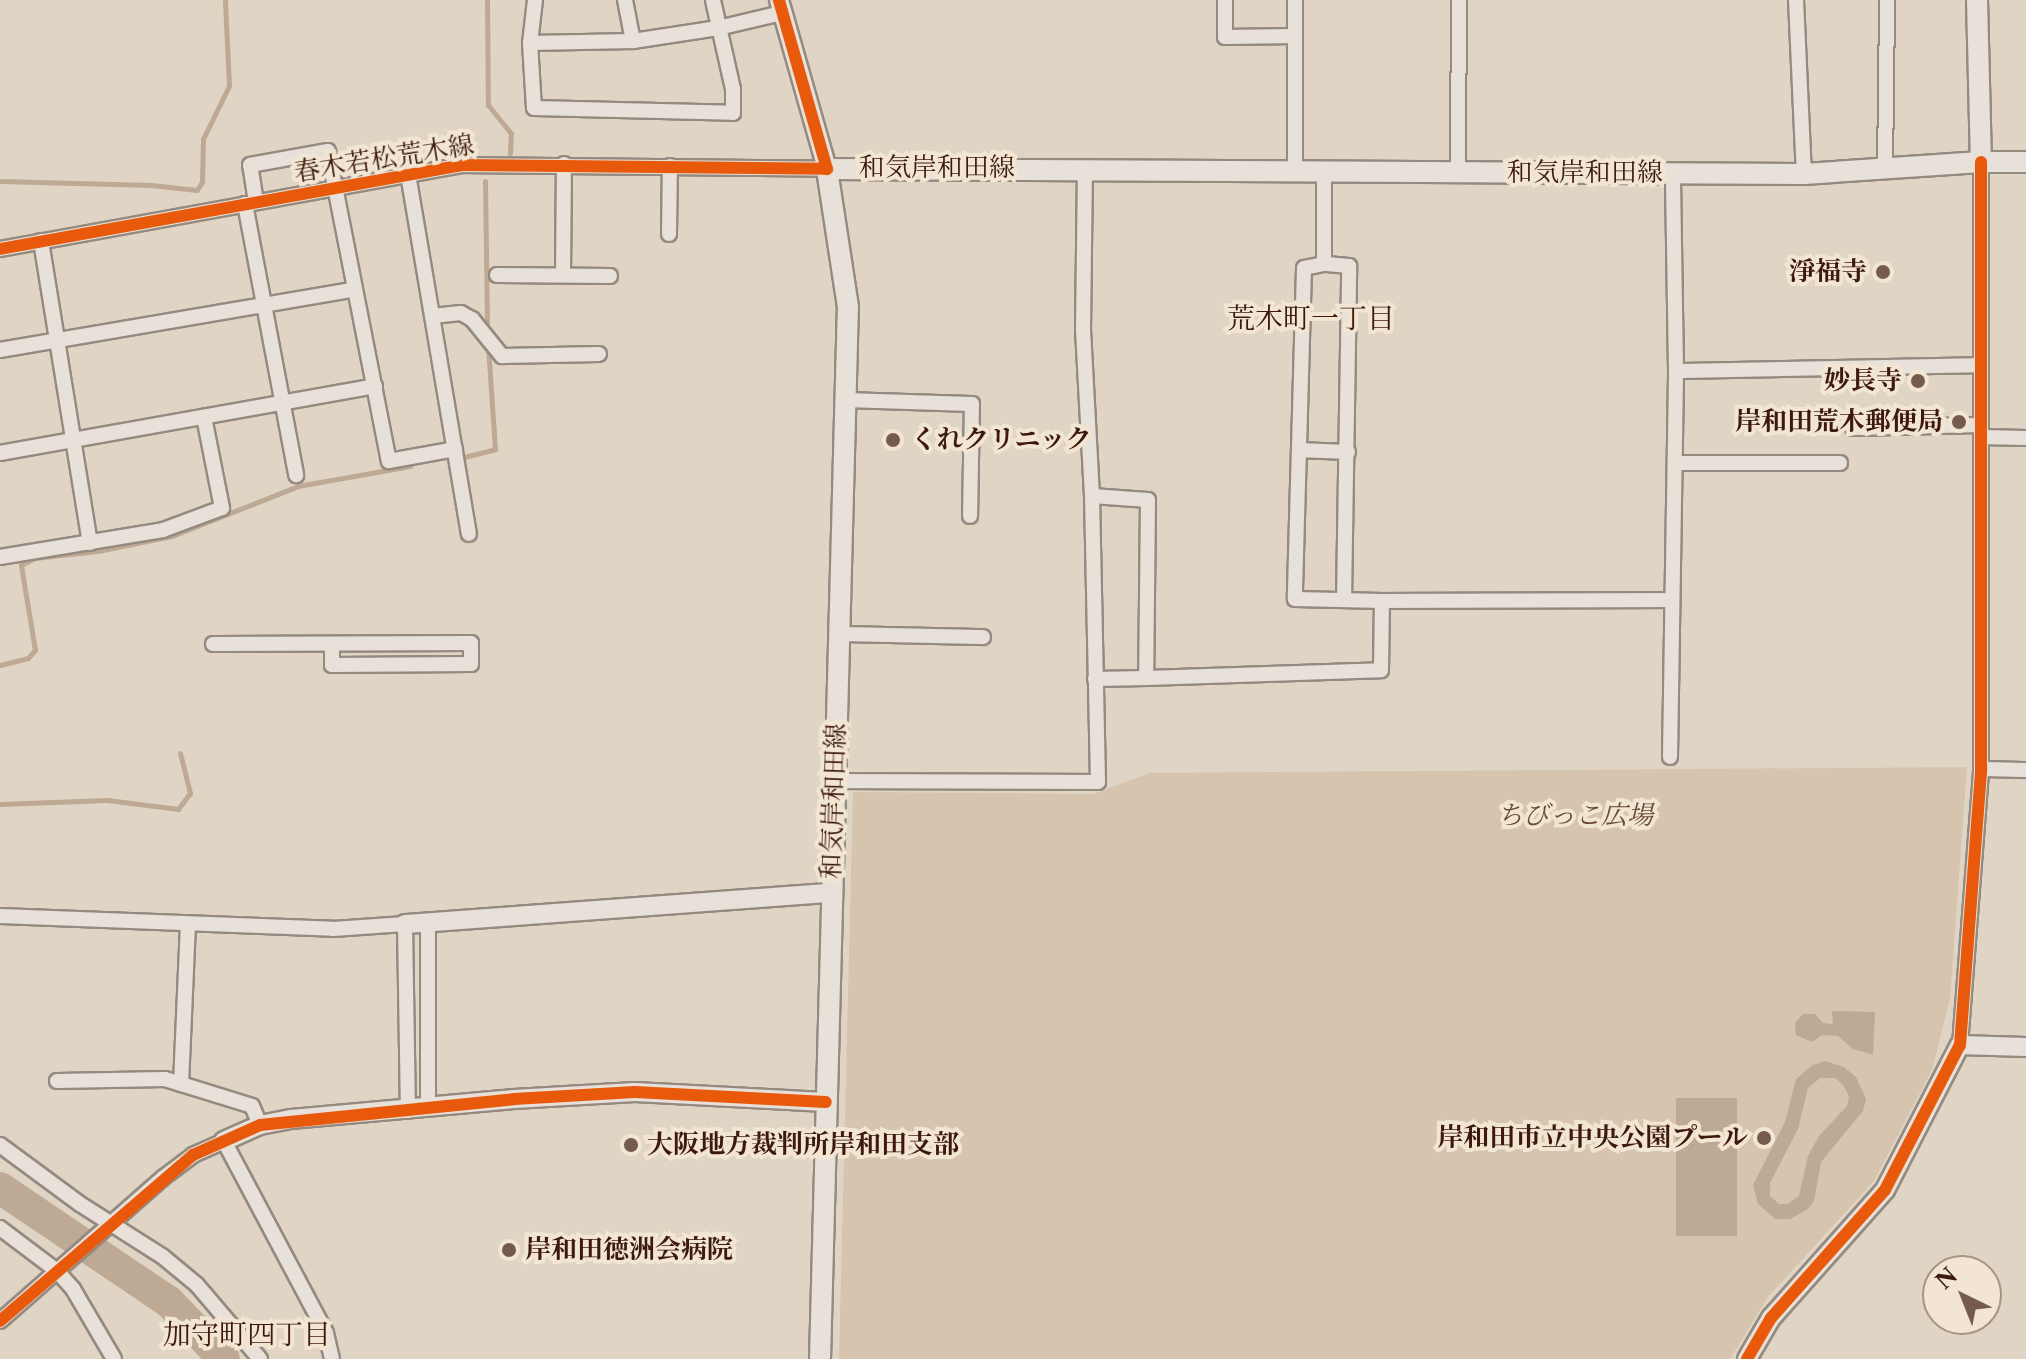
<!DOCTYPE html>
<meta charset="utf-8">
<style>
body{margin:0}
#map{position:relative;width:2026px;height:1359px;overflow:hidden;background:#e0d5c5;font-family:"Libre Caslon Text","Noto Serif JP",serif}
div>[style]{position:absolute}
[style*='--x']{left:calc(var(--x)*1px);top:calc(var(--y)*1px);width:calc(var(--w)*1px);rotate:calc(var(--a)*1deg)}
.green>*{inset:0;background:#d6c4ae}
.water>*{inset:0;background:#bea994;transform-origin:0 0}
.stream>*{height:5px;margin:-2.5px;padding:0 2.5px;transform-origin:2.5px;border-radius:2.5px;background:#bea994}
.river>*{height:32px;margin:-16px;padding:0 16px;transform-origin:16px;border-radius:16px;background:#bea994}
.roads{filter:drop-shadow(2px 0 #958a80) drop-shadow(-2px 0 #958a80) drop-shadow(0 2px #958a80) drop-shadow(0 -2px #958a80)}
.minor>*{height:14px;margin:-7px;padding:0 7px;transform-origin:7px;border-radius:7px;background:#e7e1d9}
.tertiary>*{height:18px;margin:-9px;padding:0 9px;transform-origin:9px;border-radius:9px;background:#e7e1d9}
.secondary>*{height:20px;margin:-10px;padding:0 10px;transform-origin:10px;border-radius:10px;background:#e7e1d9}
.cycleway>*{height:12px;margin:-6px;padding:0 6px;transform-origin:6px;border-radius:6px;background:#e8590c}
.dots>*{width:22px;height:22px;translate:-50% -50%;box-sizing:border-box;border:4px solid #f2e5d2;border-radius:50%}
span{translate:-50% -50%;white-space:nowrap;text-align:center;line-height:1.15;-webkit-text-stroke:8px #f2e5d2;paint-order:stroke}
.street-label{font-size:26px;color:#3c190c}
.poi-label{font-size:26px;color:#3c190c;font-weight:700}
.right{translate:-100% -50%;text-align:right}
.left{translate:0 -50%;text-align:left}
.park-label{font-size:26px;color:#684837;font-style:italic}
.neighbourhood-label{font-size:28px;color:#3c190c}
.north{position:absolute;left:1922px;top:1255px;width:80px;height:80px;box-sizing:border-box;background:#f2e5d2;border:2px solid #a99383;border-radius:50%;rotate:317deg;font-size:22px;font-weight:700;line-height:32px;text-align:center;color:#3c190c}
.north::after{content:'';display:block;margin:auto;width:28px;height:36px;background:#755b4d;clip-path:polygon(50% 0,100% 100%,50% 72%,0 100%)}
</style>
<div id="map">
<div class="green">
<i style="clip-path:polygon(1967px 767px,1950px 999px,1932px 1070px,1874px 1181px,1768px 1297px,1730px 1359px,839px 1359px,853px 792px,1094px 794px,1149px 773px)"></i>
</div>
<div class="water">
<i style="clip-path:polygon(1832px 1011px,1875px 1012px,1873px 1055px,1853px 1049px,1838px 1036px,1822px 1035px,1812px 1042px,1796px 1035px,1795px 1023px,1803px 1014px,1815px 1014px,1823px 1023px,1833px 1024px)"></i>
<i style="clip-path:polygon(evenodd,1825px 1061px,1844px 1067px,1856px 1077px,1866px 1099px,1863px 1111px,1821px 1162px,1814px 1201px,1808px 1209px,1790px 1219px,1775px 1219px,1758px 1204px,1753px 1185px,1785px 1122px,1796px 1079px,1813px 1065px,1825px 1061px,1820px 1078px,1835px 1078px,1843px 1085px,1849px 1096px,1847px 1106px,1819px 1136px,1808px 1156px,1799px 1196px,1788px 1204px,1779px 1204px,1770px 1196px,1770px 1183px,1798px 1129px,1808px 1088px,1820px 1078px)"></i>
<i style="left:1676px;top:1098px;width:61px;height:138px"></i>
</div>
<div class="stream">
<i style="--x:487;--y:0;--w:105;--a:89.5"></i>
<i style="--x:488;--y:105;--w:36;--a:51"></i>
<i style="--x:511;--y:133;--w:20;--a:93"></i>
<i style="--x:0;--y:181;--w:151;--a:1.5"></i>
<i style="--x:151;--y:185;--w:46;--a:6.2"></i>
<i style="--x:197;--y:190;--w:9;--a:-58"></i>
<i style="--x:202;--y:182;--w:43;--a:-88.7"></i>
<i style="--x:203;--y:139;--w:59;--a:-63.9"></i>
<i style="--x:229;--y:86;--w:86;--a:-92.7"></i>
<i style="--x:485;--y:181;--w:150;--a:89.2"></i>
<i style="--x:464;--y:457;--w:32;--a:-14"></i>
<i style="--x:495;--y:449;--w:104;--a:-93.9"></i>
<i style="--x:0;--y:665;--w:29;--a:-14"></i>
<i style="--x:28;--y:658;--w:11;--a:-49"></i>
<i style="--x:35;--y:650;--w:86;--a:-99.4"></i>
<i style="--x:21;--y:565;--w:16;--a:-27"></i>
<i style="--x:35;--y:558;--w:63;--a:-6.3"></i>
<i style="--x:98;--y:551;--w:76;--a:-11.5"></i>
<i style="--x:172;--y:536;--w:136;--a:-21.6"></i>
<i style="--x:298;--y:486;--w:114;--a:-10.1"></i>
<i style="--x:0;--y:804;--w:107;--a:-2.1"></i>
<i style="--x:107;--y:800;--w:72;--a:7.2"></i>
<i style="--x:178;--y:809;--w:20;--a:-53"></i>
<i style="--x:190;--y:793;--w:41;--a:-104"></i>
</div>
<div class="river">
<i style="--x:0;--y:1188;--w:204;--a:34"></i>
<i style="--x:169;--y:1302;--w:79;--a:46"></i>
</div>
<div class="roads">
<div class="minor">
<i style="--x:535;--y:0;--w:43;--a:96.6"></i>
<i style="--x:530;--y:43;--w:65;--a:86.5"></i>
<i style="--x:534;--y:108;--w:199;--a:1.4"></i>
<i style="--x:733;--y:113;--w:24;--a:-90"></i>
<i style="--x:733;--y:89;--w:91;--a:-102.7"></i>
<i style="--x:625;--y:0;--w:42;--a:79"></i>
<i style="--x:1225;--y:0;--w:37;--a:90"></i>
<i style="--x:1225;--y:37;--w:70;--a:-0.8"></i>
<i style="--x:1295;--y:0;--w:170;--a:90"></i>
<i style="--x:1796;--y:0;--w:174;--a:87.4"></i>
<i style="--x:530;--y:43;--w:103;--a:-1.1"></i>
<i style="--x:633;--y:41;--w:86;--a:-8.7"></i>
<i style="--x:718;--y:28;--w:66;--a:-13.2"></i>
<i style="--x:1885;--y:170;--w:170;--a:-89.3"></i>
<i style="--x:1458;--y:172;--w:172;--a:-89.7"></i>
<i style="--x:408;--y:174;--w:365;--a:80.4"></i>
<i style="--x:256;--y:202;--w:37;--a:-99"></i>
<i style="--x:250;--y:165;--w:79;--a:-10.2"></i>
<i style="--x:328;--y:151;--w:316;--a:78.9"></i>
<i style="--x:389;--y:461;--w:67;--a:-10.3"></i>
<i style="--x:245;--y:204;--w:276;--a:79.3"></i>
<i style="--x:669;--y:234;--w:68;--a:-89.2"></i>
<i style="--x:41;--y:241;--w:306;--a:80.8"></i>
<i style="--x:0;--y:249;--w:472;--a:-10.3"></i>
<i style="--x:464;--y:165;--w:363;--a:0.6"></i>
<i style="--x:1324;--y:264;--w:93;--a:-90"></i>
<i style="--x:497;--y:275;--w:113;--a:0.5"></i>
<i style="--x:563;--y:275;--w:111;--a:-89.5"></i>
<i style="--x:432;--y:316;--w:29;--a:-6"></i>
<i style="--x:461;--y:313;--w:13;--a:29"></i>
<i style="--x:472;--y:319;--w:48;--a:51"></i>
<i style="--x:502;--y:356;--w:97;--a:-1.2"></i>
<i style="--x:0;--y:350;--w:360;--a:-9.7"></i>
<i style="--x:1676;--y:371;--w:305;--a:-1.1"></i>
<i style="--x:845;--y:400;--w:127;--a:1.8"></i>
<i style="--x:972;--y:404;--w:112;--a:91"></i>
<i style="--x:1853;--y:428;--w:128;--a:-1.3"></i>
<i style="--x:1981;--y:437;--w:45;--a:1.3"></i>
<i style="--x:1299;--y:450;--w:49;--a:2.3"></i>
<i style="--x:0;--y:453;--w:381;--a:-10.1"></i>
<i style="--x:1675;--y:463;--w:165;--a:0"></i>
<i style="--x:1092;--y:496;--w:56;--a:4.1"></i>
<i style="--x:1148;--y:500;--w:178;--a:90.6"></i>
<i style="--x:1146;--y:678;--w:51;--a:178.9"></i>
<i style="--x:0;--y:557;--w:165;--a:-9.4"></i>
<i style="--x:163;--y:530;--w:63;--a:-20.4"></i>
<i style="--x:222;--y:508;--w:93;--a:-101.2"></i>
<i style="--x:1344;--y:600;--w:334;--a:-89.1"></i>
<i style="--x:1349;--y:266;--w:25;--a:-175"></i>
<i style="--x:1324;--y:264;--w:20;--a:169"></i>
<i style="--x:1304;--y:268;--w:331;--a:91.6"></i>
<i style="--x:1295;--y:599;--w:87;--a:1.3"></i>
<i style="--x:839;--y:634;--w:144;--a:1.2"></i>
<i style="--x:213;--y:644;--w:258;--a:-0.2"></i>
<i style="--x:471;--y:643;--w:21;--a:90"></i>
<i style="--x:471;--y:664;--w:139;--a:179.6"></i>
<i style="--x:332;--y:665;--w:21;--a:-90"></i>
<i style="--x:1146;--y:678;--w:235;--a:-1.9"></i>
<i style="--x:1381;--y:670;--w:69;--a:-89.2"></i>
<i style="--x:1382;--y:601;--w:290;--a:-0.2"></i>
<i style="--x:1670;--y:757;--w:386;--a:-89.1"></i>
<i style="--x:1676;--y:371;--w:198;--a:-90.9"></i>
<i style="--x:1981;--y:769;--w:45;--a:1.3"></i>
<i style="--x:835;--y:781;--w:263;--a:0.2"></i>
<i style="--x:1098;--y:782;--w:286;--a:-91.2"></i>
<i style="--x:1092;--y:496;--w:166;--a:-93.1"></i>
<i style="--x:1083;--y:330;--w:161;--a:-89.3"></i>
<i style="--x:0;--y:916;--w:333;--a:2.2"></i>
<i style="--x:333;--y:929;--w:72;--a:-4"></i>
<i style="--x:405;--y:924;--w:187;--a:89.1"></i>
<i style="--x:428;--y:922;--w:186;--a:90"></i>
<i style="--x:1960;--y:1045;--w:277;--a:-85.6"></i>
<i style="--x:1981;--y:769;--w:607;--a:-90"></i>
<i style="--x:57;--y:1081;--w:108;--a:-1.1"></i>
<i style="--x:165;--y:1079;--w:91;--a:17.2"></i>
<i style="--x:252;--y:1106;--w:21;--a:67"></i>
<i style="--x:181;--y:1084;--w:159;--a:-87.5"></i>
<i style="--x:0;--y:1145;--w:99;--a:36.4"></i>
<i style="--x:80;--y:1204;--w:97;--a:32.4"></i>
<i style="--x:162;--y:1256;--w:45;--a:39.6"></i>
<i style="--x:197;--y:1285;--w:97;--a:49.6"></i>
<i style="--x:0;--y:1228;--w:71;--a:37"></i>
<i style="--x:57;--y:1271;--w:24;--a:48"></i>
<i style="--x:73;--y:1289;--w:81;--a:59.6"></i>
<i style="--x:0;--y:1321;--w:218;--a:-41.3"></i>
<i style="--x:164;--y:1177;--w:36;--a:-37"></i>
<i style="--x:193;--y:1155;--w:34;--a:-24"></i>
<i style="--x:224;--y:1141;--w:217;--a:62"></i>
<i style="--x:326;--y:1333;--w:27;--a:77"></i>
</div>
<div class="tertiary">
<i style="--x:779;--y:0;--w:176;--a:74.1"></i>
<i style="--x:405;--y:924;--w:428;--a:-4.2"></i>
<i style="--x:224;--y:1141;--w:39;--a:-24"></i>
<i style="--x:260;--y:1125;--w:32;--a:-11"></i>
<i style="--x:291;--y:1119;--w:224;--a:-5.1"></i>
<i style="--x:514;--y:1099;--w:121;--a:-3.3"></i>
<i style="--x:635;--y:1092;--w:191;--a:3"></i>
<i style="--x:1747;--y:1359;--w:48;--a:-59.7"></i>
<i style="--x:1771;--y:1318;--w:171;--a:-48.3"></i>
<i style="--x:1885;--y:1190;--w:163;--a:-62.7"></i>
<i style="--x:1960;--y:1045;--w:66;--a:1.7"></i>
</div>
<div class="secondary">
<i style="--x:1977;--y:0;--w:162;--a:88.6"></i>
<i style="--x:820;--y:1359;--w:1052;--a:-88.48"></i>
<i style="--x:848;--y:307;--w:140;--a:-98.7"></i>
<i style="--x:827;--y:169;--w:977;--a:0.29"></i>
<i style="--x:1804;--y:174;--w:177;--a:-3.9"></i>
<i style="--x:1981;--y:162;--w:45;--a:0"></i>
</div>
</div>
<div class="cycleway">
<i style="--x:0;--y:249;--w:472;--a:-10.3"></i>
<i style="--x:464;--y:165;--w:363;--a:0.6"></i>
<i style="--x:827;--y:169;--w:176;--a:-105.9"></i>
<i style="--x:0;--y:1321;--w:255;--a:-40.7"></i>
<i style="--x:193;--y:1155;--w:73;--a:-24.1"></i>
<i style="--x:260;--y:1125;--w:255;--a:-5.8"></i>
<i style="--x:514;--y:1099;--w:121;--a:-3.3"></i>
<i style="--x:635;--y:1092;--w:191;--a:3"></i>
<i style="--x:1747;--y:1359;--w:48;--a:-59.7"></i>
<i style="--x:1771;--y:1318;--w:171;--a:-48.3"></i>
<i style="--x:1885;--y:1190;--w:163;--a:-62.7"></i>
<i style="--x:1960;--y:1045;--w:277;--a:-85.6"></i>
<i style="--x:1981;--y:769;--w:607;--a:-90"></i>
</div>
<div class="dots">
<i style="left:1883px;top:272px;background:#755b4d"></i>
<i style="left:1918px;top:381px;background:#755b4d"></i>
<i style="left:1959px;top:422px;background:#755b4d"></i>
<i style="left:893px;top:440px;background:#755b4d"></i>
<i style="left:1764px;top:1138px;background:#755b4d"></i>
<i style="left:631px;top:1145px;background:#755b4d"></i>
<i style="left:509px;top:1250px;background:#755b4d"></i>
</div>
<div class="street-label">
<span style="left:384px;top:159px;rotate:-9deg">春木若松荒木線</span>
<span style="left:937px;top:168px">和気岸和田線</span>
<span style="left:1585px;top:173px">和気岸和田線</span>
<span style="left:834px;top:801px;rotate:-88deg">和気岸和田線</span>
</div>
<div class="poi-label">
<span class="right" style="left:1867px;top:272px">淨福寺</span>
<span class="right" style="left:1902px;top:381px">妙長寺</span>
<span class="right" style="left:1943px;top:422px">岸和田荒木郵便局</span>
<span class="left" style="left:911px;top:440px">くれクリニック</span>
<span class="right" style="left:1748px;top:1138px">岸和田市立中央公園プール</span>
<span class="left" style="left:647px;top:1145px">大阪地方裁判所岸和田支部</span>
<span class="left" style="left:525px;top:1250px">岸和田徳洲会病院</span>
</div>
<div class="park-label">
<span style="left:1575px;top:816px">ちびっこ広場</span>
</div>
<div class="neighbourhood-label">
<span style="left:1311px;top:318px">荒木町一丁目</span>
<span style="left:247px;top:1334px">加守町四丁目</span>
</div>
<div class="north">N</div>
</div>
